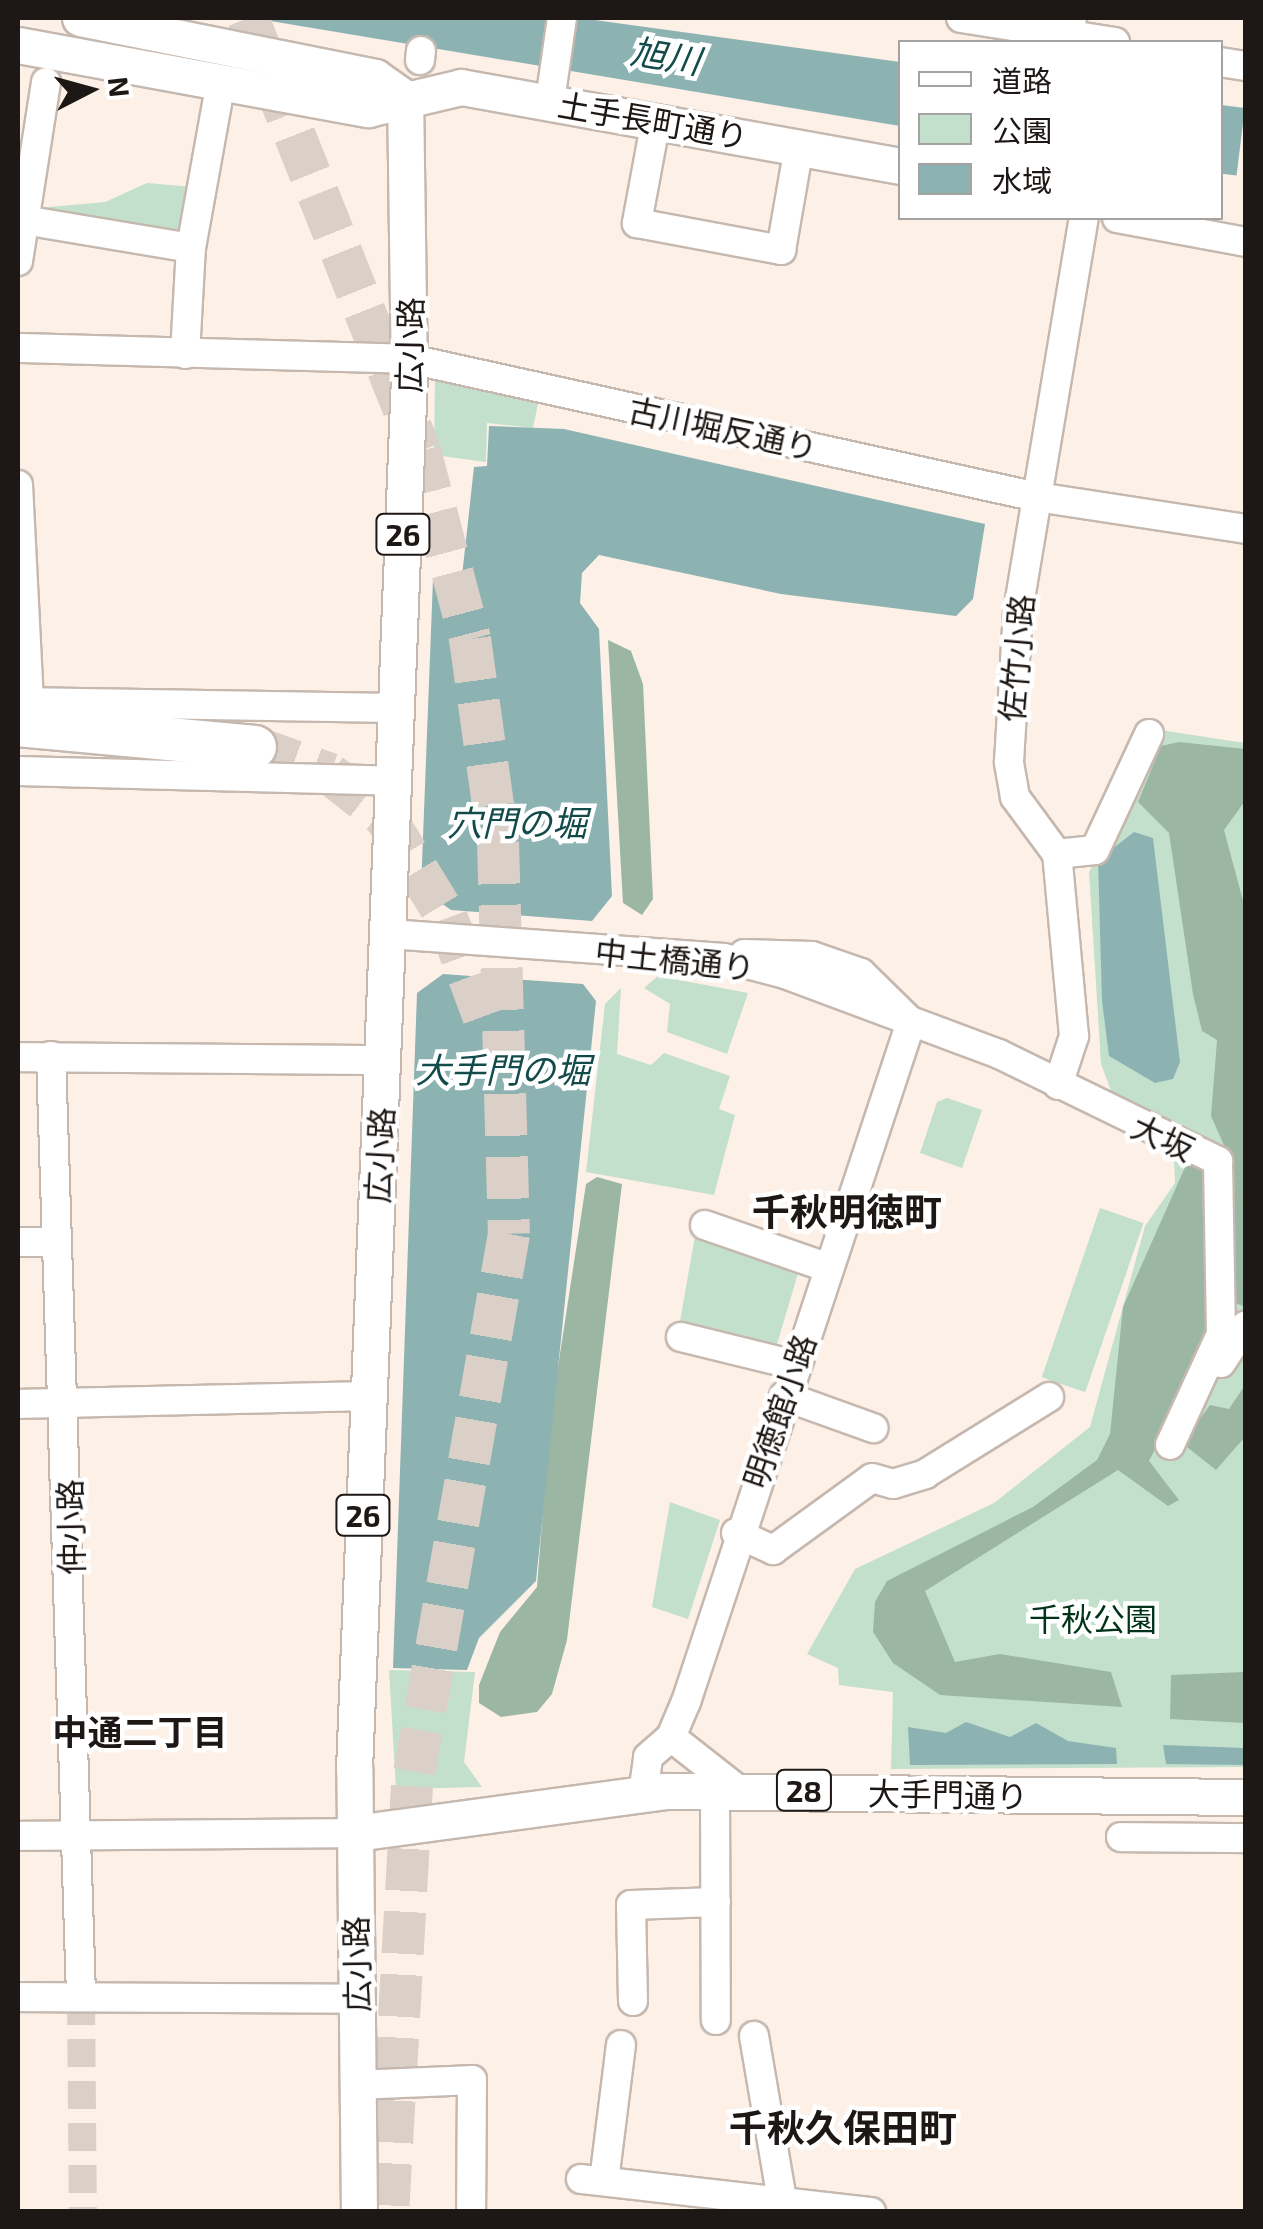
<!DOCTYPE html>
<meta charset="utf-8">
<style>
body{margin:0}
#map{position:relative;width:1263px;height:2229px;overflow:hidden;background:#fdf0e7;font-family:"Exo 2","Noto Sans JP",sans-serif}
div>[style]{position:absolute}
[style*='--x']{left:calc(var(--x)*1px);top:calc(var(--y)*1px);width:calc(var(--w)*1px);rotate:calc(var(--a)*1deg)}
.green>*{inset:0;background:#c3e0cd;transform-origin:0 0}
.forest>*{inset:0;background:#9bb7a4}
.water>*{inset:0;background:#8db2b2;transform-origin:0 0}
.minor-tunnel>*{height:28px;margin-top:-14px;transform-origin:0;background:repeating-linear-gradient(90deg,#dbd0c8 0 28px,transparent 0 42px)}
.highway-tunnel>*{height:42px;margin-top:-21px;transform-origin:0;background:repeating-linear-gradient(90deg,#dbd0c8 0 42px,transparent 0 63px)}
.roads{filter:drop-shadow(2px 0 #c5b8af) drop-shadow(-2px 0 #c5b8af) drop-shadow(0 2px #c5b8af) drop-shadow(0 -2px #c5b8af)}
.minor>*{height:28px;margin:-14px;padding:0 14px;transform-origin:14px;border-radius:14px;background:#fff}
.major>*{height:35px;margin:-17.5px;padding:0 17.5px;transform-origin:17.5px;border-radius:17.5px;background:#fff}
.highway>*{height:42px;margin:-21px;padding:0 21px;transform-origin:21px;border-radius:21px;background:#fff}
span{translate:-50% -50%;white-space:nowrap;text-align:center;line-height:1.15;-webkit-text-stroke:9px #fff;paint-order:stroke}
.shield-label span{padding:2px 8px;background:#fff;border:2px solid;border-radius:8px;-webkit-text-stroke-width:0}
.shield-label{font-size:30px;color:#1d1815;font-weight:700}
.street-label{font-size:32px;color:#1d1815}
.park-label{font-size:32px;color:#00331a}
.water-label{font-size:35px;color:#134b4b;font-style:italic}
.neighbourhood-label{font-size:35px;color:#1d1815;font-weight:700}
.quarter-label{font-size:38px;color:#1d1815;font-weight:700}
.frame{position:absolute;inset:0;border:20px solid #1d1815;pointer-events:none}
.legend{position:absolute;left:898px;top:40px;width:325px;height:180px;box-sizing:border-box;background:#fff;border:2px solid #a5a3a1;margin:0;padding:12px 18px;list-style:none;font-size:30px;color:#1d1815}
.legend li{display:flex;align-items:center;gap:20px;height:50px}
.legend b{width:50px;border:2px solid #a5a3a1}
.north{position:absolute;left:40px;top:40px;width:100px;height:100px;-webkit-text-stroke:8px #fff;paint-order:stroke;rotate:84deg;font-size:28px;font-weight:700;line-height:40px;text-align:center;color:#1d1815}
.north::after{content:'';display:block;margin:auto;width:35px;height:45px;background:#1d1815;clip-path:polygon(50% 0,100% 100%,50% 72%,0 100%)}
</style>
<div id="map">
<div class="green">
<i style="clip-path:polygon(147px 183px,193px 187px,185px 237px,37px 219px,38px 208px,105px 202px)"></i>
<i style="clip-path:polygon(435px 372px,540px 394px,533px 428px,487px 423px,486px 462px,434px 455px)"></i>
<i style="clip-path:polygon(1160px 730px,1245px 743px,1245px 1767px,891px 1769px,893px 1692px,839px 1685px,838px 1668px,807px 1654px,855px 1569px,994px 1503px,1090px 1427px,1145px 1226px,1175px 1183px,1174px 1158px,1127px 1133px,1101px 1064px,1089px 872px)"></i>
<i style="clip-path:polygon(658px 976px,748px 993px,727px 1054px,667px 1032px,670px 1004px,644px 988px)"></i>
<i style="clip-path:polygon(621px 988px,617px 1054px,651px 1065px,664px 1053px,730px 1076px,719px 1109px,735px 1115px,714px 1195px,586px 1172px,605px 1004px)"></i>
<i style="clip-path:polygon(947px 1098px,982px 1110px,962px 1168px,920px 1153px,937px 1102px)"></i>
<i style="left:1100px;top:1208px;width:46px;height:179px;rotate:19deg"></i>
<i style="clip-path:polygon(695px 1236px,799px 1270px,777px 1344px,764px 1351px,679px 1327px)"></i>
<i style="clip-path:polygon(670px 1502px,720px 1520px,688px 1619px,652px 1607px)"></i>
<i style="clip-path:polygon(389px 1670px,475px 1672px,464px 1762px,482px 1787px,396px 1789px)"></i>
</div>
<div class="forest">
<i style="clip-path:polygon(608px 640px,631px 651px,643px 684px,653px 899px,642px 915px,623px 903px)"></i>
<i style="clip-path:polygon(1179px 742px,1245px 749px,1245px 801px,1224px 830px,1245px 908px,1243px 1306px,1232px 1302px,1227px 1152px,1211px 1116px,1217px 1040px,1202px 1031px,1193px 994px,1169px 833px,1138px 802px,1161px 746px)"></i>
<i style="clip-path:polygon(1186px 1165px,1207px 1169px,1212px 1336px,1149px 1461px,1179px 1500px,1168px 1506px,1118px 1470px,925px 1591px,955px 1662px,1000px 1654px,1111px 1672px,1122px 1707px,940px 1695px,893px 1663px,873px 1632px,875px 1602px,887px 1581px,1033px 1507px,1097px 1460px,1110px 1434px,1123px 1307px)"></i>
<i style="clip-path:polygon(597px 1177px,622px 1184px,567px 1640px,552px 1694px,537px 1712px,501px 1717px,479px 1703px,479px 1685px,500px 1632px,537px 1587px,550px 1419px,586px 1184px)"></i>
<i style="clip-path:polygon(1245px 1385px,1245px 1437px,1216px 1470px,1182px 1443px,1210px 1405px,1229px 1409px)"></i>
<i style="clip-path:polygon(1245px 1672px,1245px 1723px,1170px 1719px,1171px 1675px)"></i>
</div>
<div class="water">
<i style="clip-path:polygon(253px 18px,580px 18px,900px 62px,900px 126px)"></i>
<i style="left:1221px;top:105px;width:24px;height:68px;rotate:7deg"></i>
<i style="clip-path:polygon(489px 426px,564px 429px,985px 524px,973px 599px,956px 616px,781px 594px,599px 555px,582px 573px,580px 603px,599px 629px,612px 896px,592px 921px,451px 910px,421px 889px,433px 579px,462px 576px,474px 467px,487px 466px)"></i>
<i style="clip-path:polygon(1134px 832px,1153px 838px,1180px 1062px,1173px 1079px,1155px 1083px,1109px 1056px,1102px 1001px,1098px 860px)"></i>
<i style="clip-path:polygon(443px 974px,583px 984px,596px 1001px,536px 1581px,479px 1638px,467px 1670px,393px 1668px,417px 993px)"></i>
<i style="clip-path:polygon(966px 1722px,1010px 1737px,1036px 1723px,1068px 1741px,1116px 1748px,1117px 1764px,910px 1765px,908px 1727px,946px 1733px)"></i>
<i style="clip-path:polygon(1163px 1745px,1245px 1748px,1245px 1765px,1166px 1764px)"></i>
</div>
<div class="minor-tunnel">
<i style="--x:81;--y:1997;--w:215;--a:89.5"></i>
</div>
<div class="highway-tunnel">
<i style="--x:248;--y:18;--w:466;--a:68.3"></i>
<i style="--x:420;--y:451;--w:195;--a:75.1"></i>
<i style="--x:470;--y:639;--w:205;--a:82.1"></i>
<i style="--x:498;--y:842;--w:392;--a:88.4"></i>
<i style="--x:509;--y:1234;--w:560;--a:99.97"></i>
<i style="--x:412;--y:1786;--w:427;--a:93.2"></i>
<i style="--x:255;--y:747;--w:80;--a:19.8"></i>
<i style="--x:330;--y:774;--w:70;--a:38"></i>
<i style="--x:385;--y:817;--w:119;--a:58.5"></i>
<i style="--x:447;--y:918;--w:124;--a:69.7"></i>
</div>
<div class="roads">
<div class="minor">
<i style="--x:961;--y:18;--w:156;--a:8.9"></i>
<i style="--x:420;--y:60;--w:9;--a:-84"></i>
<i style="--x:1220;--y:62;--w:26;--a:9"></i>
<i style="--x:550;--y:101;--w:84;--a:-81.8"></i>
<i style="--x:656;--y:120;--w:105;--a:100.5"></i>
<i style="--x:637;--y:223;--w:147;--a:10.6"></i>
<i style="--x:781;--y:250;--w:105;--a:-80.1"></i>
<i style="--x:1117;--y:218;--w:131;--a:10.5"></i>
<i style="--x:18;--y:219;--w:175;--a:9.5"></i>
<i style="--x:18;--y:261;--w:181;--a:-81.1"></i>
<i style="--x:18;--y:348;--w:392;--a:1.6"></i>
<i style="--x:410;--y:359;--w:642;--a:12.41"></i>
<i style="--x:1037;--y:497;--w:211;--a:8.7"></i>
<i style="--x:185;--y:354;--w:106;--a:-86.8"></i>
<i style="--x:191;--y:248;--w:169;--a:-79.8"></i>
<i style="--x:18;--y:485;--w:233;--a:87.1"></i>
<i style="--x:18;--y:702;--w:378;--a:0.9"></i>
<i style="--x:18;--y:771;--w:376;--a:1.5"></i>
<i style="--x:1057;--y:854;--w:38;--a:-6"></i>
<i style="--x:1095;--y:850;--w:128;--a:-65"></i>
<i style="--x:389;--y:934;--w:336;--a:4.1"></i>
<i style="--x:724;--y:958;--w:63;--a:14.7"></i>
<i style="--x:785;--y:974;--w:228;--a:20.5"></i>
<i style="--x:999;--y:1054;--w:244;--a:26"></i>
<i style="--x:1218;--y:1161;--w:173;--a:89"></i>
<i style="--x:1221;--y:1334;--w:122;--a:114.7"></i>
<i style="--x:51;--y:1056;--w:941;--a:88.17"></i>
<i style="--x:18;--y:1057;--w:366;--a:0.5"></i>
<i style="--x:1058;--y:1085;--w:52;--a:-71.9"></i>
<i style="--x:1074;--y:1036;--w:183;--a:-95.3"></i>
<i style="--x:1057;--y:854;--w:71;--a:-126.4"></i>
<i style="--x:1015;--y:797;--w:36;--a:-100"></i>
<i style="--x:1009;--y:762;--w:151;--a:-86.6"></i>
<i style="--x:1018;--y:611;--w:399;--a:-80.5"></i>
<i style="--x:705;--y:1225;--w:131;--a:19.1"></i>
<i style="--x:18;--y:1242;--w:39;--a:0"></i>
<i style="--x:681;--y:1337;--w:117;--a:13.8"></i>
<i style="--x:1221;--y:1363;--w:45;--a:-56.7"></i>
<i style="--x:784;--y:1396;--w:95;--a:19.8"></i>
<i style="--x:18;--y:1404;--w:349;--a:-1.3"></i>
<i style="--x:736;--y:1533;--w:41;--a:24.7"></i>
<i style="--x:773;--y:1550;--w:122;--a:-36"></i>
<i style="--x:872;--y:1478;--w:22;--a:16"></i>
<i style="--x:893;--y:1484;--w:34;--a:-17"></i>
<i style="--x:925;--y:1474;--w:146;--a:-31.8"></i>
<i style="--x:671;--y:1737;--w:83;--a:38.1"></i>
<i style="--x:715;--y:1789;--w:231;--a:89.8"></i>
<i style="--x:643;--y:1794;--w:37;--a:-82"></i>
<i style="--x:648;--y:1757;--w:30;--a:-41"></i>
<i style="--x:671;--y:1737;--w:38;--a:-67"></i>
<i style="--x:686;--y:1702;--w:716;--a:-71.69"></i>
<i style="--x:911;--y:1022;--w:70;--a:-135.6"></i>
<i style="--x:861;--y:973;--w:52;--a:-160.9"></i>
<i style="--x:812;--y:956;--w:68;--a:-178.3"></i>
<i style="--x:18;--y:1836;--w:337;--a:-0.5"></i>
<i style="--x:1121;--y:1837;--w:125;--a:0.5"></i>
<i style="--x:18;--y:1997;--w:338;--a:0.3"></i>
<i style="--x:633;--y:2001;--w:96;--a:-91.2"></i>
<i style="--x:631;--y:1905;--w:85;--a:-2"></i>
<i style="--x:754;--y:2036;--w:179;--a:80.3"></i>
<i style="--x:358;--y:2085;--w:114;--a:-2.5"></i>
<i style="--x:472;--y:2080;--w:132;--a:90.4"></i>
<i style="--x:581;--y:2179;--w:292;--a:6.5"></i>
<i style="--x:604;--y:2181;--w:137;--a:-82.9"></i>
</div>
<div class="major">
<i style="--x:80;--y:18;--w:301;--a:11.3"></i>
<i style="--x:375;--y:77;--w:37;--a:35"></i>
<i style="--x:1064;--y:42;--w:24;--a:-81"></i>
<i style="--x:18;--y:45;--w:356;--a:10.4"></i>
<i style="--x:368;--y:109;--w:96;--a:-13.3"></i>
<i style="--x:461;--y:87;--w:446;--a:10.2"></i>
<i style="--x:355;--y:1833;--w:312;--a:-7.7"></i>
<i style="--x:664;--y:1791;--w:582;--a:0.59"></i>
<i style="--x:359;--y:2212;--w:442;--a:-90.6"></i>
<i style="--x:354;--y:1770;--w:1392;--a:-87.74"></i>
<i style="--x:409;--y:379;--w:281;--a:-90.8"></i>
</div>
<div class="highway">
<i style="--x:18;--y:725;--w:238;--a:5.3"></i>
</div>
</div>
<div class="shield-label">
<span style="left:403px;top:534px">26</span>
<span style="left:363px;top:1515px">26</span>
<span style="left:804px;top:1790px">28</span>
</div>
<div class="street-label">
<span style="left:653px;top:120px;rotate:10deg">土手長町通り</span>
<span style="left:409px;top:345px;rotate:-89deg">広小路</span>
<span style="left:723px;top:428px;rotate:12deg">古川堀反通り</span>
<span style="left:1016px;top:658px;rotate:-85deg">佐竹小路</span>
<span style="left:675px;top:959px;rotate:6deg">中土橋通り</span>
<span style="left:1163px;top:1137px;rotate:25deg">大坂</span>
<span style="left:379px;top:1155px;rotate:-87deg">広小路</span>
<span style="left:779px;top:1411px;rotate:-71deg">明徳館小路</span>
<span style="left:70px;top:1527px;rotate:-91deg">仲小路</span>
<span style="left:948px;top:1794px;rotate:1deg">大手門通り</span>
<span style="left:356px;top:1964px;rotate:-91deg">広小路</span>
</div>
<div class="park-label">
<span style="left:1093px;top:1618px">千秋公園</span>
</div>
<div class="water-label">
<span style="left:666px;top:55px;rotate:9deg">旭川</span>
<span style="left:517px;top:822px">穴門の堀</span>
<span style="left:503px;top:1069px">大手門の堀</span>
</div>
<div class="neighbourhood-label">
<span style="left:140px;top:1731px">中通二丁目</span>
</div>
<div class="quarter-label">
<span style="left:847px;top:1212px">千秋明徳町</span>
<span style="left:843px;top:2128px">千秋久保田町</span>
</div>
<div class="frame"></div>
<ul class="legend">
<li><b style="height:12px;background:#fff"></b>道路</li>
<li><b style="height:28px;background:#c3e0cd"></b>公園</li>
<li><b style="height:28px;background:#8db2b2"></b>水域</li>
</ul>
<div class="north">N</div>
</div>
